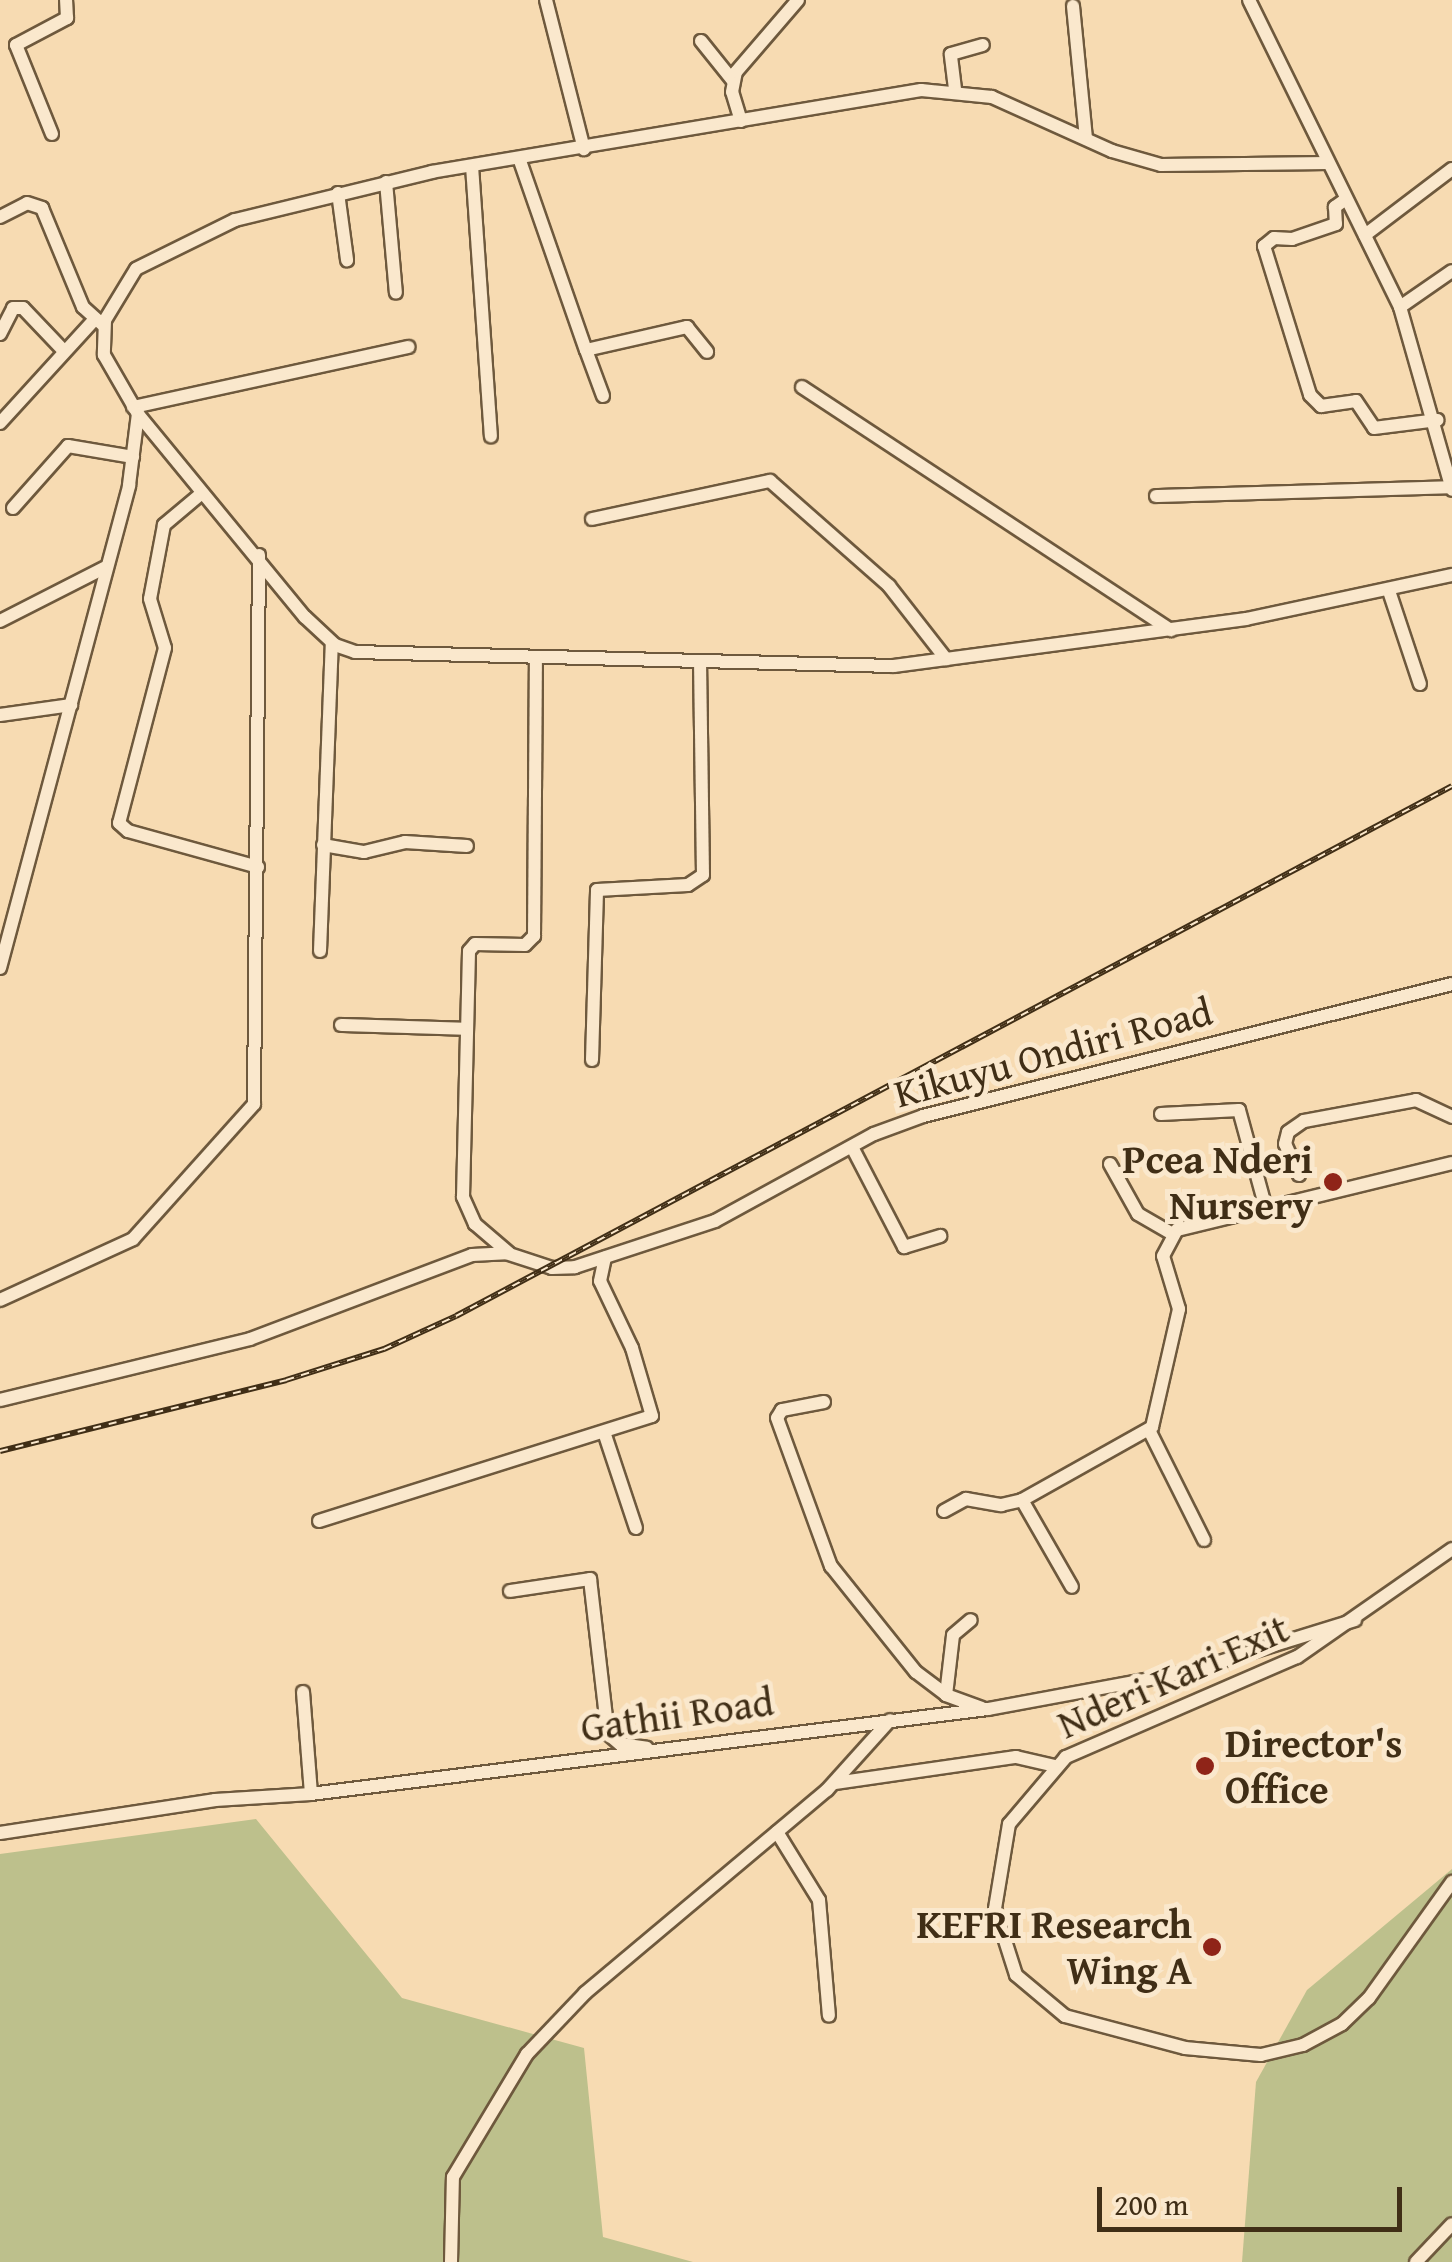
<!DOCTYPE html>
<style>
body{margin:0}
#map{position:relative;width:1452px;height:2262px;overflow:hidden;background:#f7dbb2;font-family:"Gentium Book Plus",serif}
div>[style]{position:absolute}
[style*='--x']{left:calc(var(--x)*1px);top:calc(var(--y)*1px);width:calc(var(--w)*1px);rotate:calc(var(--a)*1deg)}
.green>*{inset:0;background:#bdc08c}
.roads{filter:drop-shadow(2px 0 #6e593d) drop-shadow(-2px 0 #6e593d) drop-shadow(0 2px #6e593d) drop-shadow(0 -2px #6e593d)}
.street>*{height:12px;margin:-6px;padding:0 6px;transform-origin:6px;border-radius:6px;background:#fae8cd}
.rail>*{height:6px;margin-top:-3px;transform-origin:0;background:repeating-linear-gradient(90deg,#fae8cd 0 8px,#402e16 0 16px);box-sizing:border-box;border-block:2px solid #402e16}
.dots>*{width:28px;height:28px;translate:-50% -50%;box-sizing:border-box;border:5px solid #fae8cd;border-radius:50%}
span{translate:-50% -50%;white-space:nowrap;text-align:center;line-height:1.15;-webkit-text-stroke:10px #fae8cd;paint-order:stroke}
.street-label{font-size:40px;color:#402e16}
.poi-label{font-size:40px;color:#402e16;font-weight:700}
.right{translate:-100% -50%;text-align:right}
.left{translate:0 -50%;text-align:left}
.scale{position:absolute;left:1097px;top:2187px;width:305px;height:45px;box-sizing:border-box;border:5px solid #402e16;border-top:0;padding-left:12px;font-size:30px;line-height:35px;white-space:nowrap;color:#402e16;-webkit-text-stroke:8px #fae8cd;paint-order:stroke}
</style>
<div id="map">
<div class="green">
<i style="clip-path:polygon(256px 1819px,402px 1998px,584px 2048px,603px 2237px,693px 2262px,0 2262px,0 1854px)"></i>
<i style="clip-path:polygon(1452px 1869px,1452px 2262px,1242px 2262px,1256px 2082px,1307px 1990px)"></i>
</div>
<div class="roads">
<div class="street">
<i style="--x:546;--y:0;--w:154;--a:75.7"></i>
<i style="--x:1249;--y:0;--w:342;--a:63.8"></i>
<i style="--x:1400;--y:307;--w:190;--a:74.1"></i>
<i style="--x:1073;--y:6;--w:133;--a:84.4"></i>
<i style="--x:701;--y:41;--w:51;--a:51.3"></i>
<i style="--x:955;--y:89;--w:35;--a:-97"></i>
<i style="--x:951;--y:54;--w:33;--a:-16"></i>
<i style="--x:741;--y:121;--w:30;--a:-107"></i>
<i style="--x:732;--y:92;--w:20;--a:-79"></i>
<i style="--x:736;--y:72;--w:95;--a:-49.3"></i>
<i style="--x:52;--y:134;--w:96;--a:-112"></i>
<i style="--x:16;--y:45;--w:58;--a:-27.9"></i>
<i style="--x:67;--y:18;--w:18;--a:-93"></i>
<i style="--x:519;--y:158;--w:203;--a:70.8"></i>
<i style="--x:586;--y:350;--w:104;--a:-12.8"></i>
<i style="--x:687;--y:327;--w:32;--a:51"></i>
<i style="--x:1328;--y:163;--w:167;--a:179.3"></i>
<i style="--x:1161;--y:165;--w:51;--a:-164.1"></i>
<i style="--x:1112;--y:151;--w:132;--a:-155.8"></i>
<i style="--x:992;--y:97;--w:71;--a:-174.4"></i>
<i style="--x:921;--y:90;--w:496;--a:170.5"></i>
<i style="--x:432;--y:172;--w:203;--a:166.3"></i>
<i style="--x:235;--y:220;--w:110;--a:153.7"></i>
<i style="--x:136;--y:269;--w:60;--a:121.3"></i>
<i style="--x:105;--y:320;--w:35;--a:92"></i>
<i style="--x:104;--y:355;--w:68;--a:60"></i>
<i style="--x:138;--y:414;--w:263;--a:50.6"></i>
<i style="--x:305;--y:617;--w:41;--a:43"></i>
<i style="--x:335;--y:645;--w:21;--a:19"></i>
<i style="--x:355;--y:652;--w:539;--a:1.49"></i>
<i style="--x:894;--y:666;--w:355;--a:-7.6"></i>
<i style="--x:1246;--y:619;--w:211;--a:-12.1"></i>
<i style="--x:472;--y:166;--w:271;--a:86"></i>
<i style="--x:386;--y:182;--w:111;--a:84.9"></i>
<i style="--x:338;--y:193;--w:68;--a:82.3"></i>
<i style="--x:1346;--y:199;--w:14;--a:144"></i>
<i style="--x:1335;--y:207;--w:17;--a:87"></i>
<i style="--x:1336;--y:224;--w:46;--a:161.2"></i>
<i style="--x:1292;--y:239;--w:18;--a:-177"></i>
<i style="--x:1274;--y:238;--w:13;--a:141"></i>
<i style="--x:1264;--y:246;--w:156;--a:72.8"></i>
<i style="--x:1310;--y:395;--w:16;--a:45"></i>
<i style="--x:1321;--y:406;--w:35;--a:-8"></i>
<i style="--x:1356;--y:401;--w:32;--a:56"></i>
<i style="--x:1374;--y:428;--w:64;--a:-7.2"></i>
<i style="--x:0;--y:217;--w:30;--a:-27"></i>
<i style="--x:27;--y:203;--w:16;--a:18"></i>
<i style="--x:42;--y:208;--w:107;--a:67.5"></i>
<i style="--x:83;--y:307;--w:28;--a:42"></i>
<i style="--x:1365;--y:235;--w:109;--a:-37.2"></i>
<i style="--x:1400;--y:307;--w:63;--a:-34.7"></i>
<i style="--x:0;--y:334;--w:29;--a:-63"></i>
<i style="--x:13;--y:308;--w:10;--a:0"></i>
<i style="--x:23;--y:308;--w:58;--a:46.4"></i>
<i style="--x:586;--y:350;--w:49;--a:69.7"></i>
<i style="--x:802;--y:387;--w:442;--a:33.4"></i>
<i style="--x:133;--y:407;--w:282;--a:-12.3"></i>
<i style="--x:0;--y:423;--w:141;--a:-47.6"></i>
<i style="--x:202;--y:493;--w:50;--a:139.9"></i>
<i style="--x:164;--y:525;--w:75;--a:100.7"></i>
<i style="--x:150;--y:599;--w:51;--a:73"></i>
<i style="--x:165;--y:648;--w:181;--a:104.7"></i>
<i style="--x:119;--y:823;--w:12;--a:42"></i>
<i style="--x:128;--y:831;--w:135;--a:15.5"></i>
<i style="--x:1156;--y:496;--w:295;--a:-1.7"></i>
<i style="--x:13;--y:508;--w:83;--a:-48.4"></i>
<i style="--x:68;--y:446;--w:66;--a:9.6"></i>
<i style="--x:592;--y:519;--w:182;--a:-12.1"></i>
<i style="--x:770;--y:481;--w:159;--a:41.4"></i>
<i style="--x:889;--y:586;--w:93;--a:52"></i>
<i style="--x:1389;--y:591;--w:98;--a:71.6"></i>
<i style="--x:0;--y:621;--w:117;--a:-27"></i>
<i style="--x:0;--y:715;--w:72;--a:-8"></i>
<i style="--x:323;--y:845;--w:42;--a:9.7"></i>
<i style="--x:364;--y:852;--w:42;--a:-13.7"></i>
<i style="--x:405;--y:842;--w:62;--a:3.7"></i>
<i style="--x:320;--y:951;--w:308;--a:-87.8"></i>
<i style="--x:0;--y:968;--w:500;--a:-75"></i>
<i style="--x:129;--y:485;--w:72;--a:-82.8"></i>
<i style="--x:341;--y:1025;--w:125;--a:1.8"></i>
<i style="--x:592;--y:1060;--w:170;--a:-88.3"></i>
<i style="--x:597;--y:890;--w:91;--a:-3.1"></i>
<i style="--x:688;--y:885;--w:18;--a:-34"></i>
<i style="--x:703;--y:875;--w:210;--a:-90.8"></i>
<i style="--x:1161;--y:1114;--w:78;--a:-2.9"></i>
<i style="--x:1239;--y:1110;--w:98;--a:74.7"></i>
<i style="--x:852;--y:1147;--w:113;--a:62.5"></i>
<i style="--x:904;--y:1247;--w:38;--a:-17"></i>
<i style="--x:1110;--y:1164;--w:57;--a:60.8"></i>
<i style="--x:1138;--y:1214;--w:39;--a:30"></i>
<i style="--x:1299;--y:1175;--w:34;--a:-114"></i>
<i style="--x:1285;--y:1144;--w:12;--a:-76"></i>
<i style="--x:1288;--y:1132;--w:19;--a:-35"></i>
<i style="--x:1304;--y:1121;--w:114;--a:-10.6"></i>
<i style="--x:1416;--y:1100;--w:40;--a:25"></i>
<i style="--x:509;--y:1253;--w:45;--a:-139.5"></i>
<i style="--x:475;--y:1224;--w:30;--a:-114"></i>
<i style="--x:463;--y:1197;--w:246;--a:-88.6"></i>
<i style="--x:469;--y:951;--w:9;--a:-49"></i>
<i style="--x:475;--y:944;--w:50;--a:1.1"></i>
<i style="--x:525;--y:945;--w:13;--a:-45"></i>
<i style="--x:534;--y:936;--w:279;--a:-89.6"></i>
<i style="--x:0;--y:1300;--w:146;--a:-24.6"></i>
<i style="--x:133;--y:1239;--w:181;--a:-48.1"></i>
<i style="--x:254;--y:1104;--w:549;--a:-89.48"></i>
<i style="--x:0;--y:1400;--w:257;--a:-13.7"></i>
<i style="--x:250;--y:1339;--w:237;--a:-20.7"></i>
<i style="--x:472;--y:1255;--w:34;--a:-3"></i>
<i style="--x:506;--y:1253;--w:48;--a:18.1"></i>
<i style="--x:552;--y:1268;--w:23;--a:-2"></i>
<i style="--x:575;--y:1267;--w:147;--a:-18.2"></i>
<i style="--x:715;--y:1221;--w:181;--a:-28.7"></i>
<i style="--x:874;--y:1134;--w:52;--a:-20.2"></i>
<i style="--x:923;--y:1116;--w:545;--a:-14.01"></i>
<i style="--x:824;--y:1402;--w:43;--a:169.2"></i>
<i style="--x:782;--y:1410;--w:9;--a:122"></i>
<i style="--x:777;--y:1418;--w:158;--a:70"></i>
<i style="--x:831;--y:1566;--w:136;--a:51.3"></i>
<i style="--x:916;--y:1672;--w:38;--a:37"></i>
<i style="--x:946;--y:1695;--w:38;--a:20"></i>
<i style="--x:1149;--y:1430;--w:123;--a:63.4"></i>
<i style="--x:605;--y:1435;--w:98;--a:71.6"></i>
<i style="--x:1022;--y:1500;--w:100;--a:60.1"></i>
<i style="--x:944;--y:1511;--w:25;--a:-29"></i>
<i style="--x:966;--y:1499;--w:36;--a:10"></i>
<i style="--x:1001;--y:1505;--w:22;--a:-13"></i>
<i style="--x:1022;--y:1500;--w:149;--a:-29.3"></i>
<i style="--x:1152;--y:1427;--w:121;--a:-77.1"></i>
<i style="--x:1179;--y:1309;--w:55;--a:-106.8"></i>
<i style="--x:1163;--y:1256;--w:30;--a:-62"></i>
<i style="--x:1177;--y:1230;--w:283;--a:-13.7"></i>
<i style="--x:319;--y:1521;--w:349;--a:-17.5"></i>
<i style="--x:652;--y:1416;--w:71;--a:-106.4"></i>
<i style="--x:632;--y:1348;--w:74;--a:-115.5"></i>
<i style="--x:600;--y:1281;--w:24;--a:-78"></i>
<i style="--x:1452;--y:1549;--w:189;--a:145.1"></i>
<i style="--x:1297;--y:1657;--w:252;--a:156.6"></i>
<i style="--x:1066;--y:1757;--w:88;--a:130.4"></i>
<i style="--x:1009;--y:1824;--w:86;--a:99.4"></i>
<i style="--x:995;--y:1909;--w:69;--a:72.3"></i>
<i style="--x:1016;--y:1975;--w:64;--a:39.9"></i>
<i style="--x:1065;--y:2016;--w:124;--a:14.9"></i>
<i style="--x:1185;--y:2048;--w:76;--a:5.3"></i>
<i style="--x:1261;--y:2055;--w:43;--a:-13.4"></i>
<i style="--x:1303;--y:2045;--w:44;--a:-28.3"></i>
<i style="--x:1342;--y:2024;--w:37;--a:-44"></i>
<i style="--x:1369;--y:1998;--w:143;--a:-54.4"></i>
<i style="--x:510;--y:1591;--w:81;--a:-8.5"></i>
<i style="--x:590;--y:1579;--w:156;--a:83.4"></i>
<i style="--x:608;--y:1734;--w:16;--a:40"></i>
<i style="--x:620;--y:1744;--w:27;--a:8"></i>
<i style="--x:303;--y:1692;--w:102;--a:85.5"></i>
<i style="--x:946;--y:1695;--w:60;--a:-83.3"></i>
<i style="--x:953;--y:1635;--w:23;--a:-40"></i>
<i style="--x:835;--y:1783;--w:183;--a:-8.2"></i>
<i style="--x:1016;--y:1757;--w:39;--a:13"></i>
<i style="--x:777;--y:1832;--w:80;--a:58.3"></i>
<i style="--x:819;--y:1900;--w:116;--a:85.1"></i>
<i style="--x:0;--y:1833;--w:218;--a:-8.7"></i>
<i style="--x:215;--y:1800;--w:96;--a:-3.6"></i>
<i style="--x:311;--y:1794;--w:682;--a:-7.16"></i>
<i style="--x:988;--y:1709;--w:202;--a:-10.5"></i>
<i style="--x:1187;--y:1672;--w:176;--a:-17.2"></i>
<i style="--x:451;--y:2262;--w:85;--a:-88.7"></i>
<i style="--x:453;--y:2177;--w:144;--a:-59"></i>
<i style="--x:527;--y:2054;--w:84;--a:-46.4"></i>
<i style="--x:585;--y:1993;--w:316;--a:-40"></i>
<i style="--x:827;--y:1790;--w:94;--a:-48"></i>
<i style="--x:1416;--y:2262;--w:52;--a:-46.5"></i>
</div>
</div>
<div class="rail">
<i style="--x:0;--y:1451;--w:295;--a:-13.9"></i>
<i style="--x:286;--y:1380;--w:103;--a:-17.6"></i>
<i style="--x:384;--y:1349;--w:79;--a:-24.6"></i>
<i style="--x:456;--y:1316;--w:1128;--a:-28.02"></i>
</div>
<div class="dots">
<i style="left:1333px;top:1182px;background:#8f2418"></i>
<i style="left:1205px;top:1766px;background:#8f2418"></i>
<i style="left:1212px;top:1947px;background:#8f2418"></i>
</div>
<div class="street-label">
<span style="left:1053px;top:1052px;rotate:-15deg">Kikuyu Ondiri Road</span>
<span style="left:1173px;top:1676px;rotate:-24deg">Nderi Kari Exit</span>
<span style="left:677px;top:1714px;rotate:-8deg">Gathii Road</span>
</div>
<div class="poi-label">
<span class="right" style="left:1313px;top:1182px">Pcea Nderi<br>Nursery</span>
<span class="left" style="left:1225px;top:1766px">Director's<br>Office</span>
<span class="right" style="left:1192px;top:1947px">KEFRI Research<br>Wing A</span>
</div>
<div class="scale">200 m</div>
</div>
